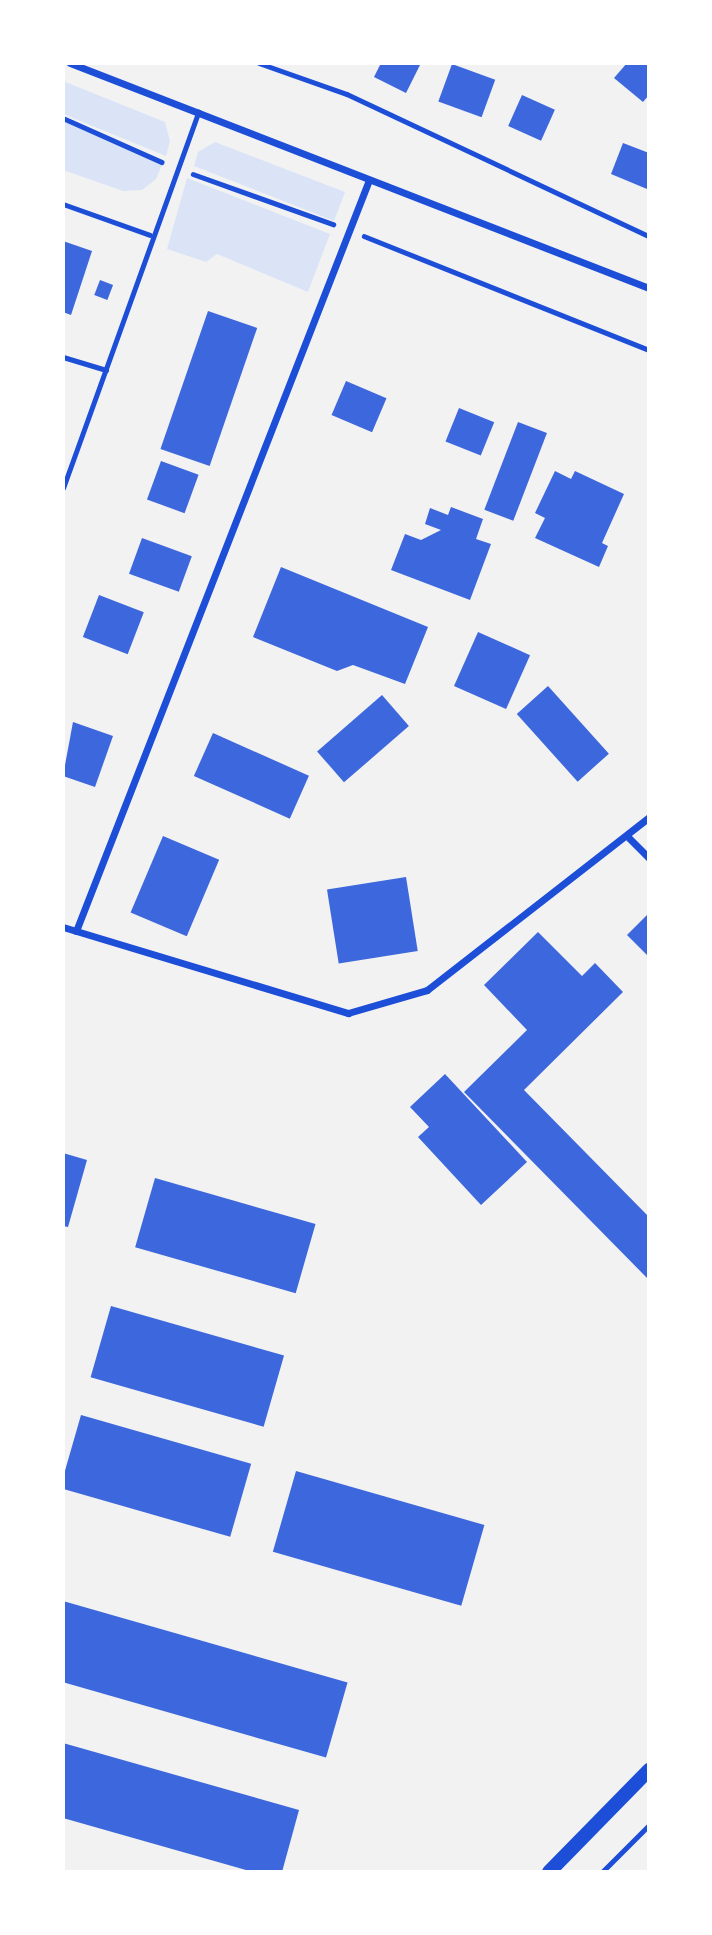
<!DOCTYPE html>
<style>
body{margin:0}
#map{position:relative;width:712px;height:1935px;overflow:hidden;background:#f2f2f2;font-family:"Alegreya Sans",sans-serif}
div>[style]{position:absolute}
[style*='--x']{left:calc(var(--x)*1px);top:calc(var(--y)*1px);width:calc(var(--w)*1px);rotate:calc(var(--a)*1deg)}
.green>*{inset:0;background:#dbe4f7}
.building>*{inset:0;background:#3d67dc;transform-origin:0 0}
.path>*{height:4.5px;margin:-2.25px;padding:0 2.25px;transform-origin:2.25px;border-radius:2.25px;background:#1d4ed8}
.service>*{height:5px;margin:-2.5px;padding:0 2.5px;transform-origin:2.5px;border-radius:2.5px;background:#1d4ed8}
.minor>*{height:7px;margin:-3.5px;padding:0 3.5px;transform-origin:3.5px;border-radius:3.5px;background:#1d4ed8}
.secondary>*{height:14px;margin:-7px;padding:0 7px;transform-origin:7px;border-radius:7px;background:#1d4ed8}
span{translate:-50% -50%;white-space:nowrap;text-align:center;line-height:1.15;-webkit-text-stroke:7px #fff;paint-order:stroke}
.frame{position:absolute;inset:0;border:65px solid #fff;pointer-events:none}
</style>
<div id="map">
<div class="green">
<i style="clip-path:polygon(63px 81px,165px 122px,170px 141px,166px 156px,63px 114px)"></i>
<i style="clip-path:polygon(63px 121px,162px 165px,156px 179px,142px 190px,123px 191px,63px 170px)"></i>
<i style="clip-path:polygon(215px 142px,345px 192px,334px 221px,194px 166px,198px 152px)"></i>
<i style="clip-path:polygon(187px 178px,330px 234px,308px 292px,217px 254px,206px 262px,167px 249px)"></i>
</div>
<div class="building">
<i style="clip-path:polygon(381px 63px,421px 63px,406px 93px,374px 77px)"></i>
<i style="clip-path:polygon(627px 63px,649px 63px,649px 95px,643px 102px,614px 78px)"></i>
<i style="left:452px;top:64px;width:46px;height:40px;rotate:20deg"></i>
<i style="left:522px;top:95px;width:36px;height:34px;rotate:24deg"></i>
<i style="clip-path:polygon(623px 143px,649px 153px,647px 189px,611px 174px)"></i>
<i style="clip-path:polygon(63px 241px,92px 251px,71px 315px,63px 312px)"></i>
<i style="left:100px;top:280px;width:14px;height:16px;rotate:21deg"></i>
<i style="left:208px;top:311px;width:52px;height:146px;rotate:19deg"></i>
<i style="left:346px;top:381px;width:44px;height:37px;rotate:23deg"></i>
<i style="left:459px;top:408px;width:38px;height:36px;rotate:22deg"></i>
<i style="left:518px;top:422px;width:31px;height:94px;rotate:21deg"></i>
<i style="left:161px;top:461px;width:40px;height:41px;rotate:20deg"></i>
<i style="clip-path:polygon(555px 471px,571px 479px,575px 471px,624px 494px,602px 543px,608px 546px,599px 567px,535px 538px,545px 518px,535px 513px)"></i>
<i style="clip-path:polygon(451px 507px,483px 519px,476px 539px,491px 544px,470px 600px,391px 570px,405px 534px,421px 540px,441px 530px,425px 524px,430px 508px,448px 515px)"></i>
<i style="left:142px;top:538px;width:53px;height:38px;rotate:20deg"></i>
<i style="clip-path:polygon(281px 567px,428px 627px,405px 684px,353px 665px,337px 671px,253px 637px)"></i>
<i style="left:99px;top:595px;width:48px;height:45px;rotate:21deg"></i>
<i style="left:478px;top:632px;width:57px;height:59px;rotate:24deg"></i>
<i style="left:548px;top:686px;width:91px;height:42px;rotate:48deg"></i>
<i style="left:382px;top:695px;width:41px;height:86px;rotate:49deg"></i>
<i style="clip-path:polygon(73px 722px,113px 736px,95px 787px,63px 776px)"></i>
<i style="left:213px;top:733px;width:105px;height:47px;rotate:24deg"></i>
<i style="left:163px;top:836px;width:61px;height:83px;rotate:23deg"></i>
<i style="left:406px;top:877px;width:75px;height:80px;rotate:81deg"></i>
<i style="clip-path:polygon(647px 915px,649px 918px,649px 957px,627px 935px)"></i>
<i style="clip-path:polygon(538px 932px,582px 976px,595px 963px,623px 992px,524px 1090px,649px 1217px,649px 1280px,464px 1092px,527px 1030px,484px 985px)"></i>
<i style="clip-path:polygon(445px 1074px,527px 1162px,481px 1205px,418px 1137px,429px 1127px,410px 1107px)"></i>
<i style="clip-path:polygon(63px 1153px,87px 1160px,68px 1227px,63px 1226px)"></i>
<i style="left:155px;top:1178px;width:167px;height:72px;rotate:16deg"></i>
<i style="left:111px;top:1306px;width:180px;height:74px;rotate:16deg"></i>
<i style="left:81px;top:1415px;width:177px;height:76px;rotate:16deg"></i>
<i style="left:296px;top:1471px;width:196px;height:84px;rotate:16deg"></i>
<i style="left:63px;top:1601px;width:296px;height:78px;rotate:16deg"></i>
<i style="clip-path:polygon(63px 1743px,299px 1810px,282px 1872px,253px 1872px,63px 1818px)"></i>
</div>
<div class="path">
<i style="--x:259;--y:63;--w:93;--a:19.4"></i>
<i style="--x:347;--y:94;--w:334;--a:25.2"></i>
<i style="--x:63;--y:118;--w:108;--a:24"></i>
<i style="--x:193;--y:174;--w:149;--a:19.7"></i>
<i style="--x:364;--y:236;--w:307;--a:21.8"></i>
<i style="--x:602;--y:1872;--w:66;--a:-45"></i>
</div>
<div class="service">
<i style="--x:63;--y:204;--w:92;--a:19.6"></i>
<i style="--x:63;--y:357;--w:45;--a:16.8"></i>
<i style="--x:63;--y:488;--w:400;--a:-70.2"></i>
</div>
<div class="minor">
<i style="--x:70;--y:63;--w:621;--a:21.24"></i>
<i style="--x:627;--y:836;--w:31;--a:45"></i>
<i style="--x:63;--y:927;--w:298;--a:16.8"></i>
<i style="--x:348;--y:1013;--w:82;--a:-16.2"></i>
<i style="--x:427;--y:990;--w:281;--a:-37.9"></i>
<i style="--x:76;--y:931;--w:806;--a:-68.69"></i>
</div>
<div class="secondary">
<i style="--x:549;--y:1872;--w:143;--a:-45.6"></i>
</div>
<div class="frame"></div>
</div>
